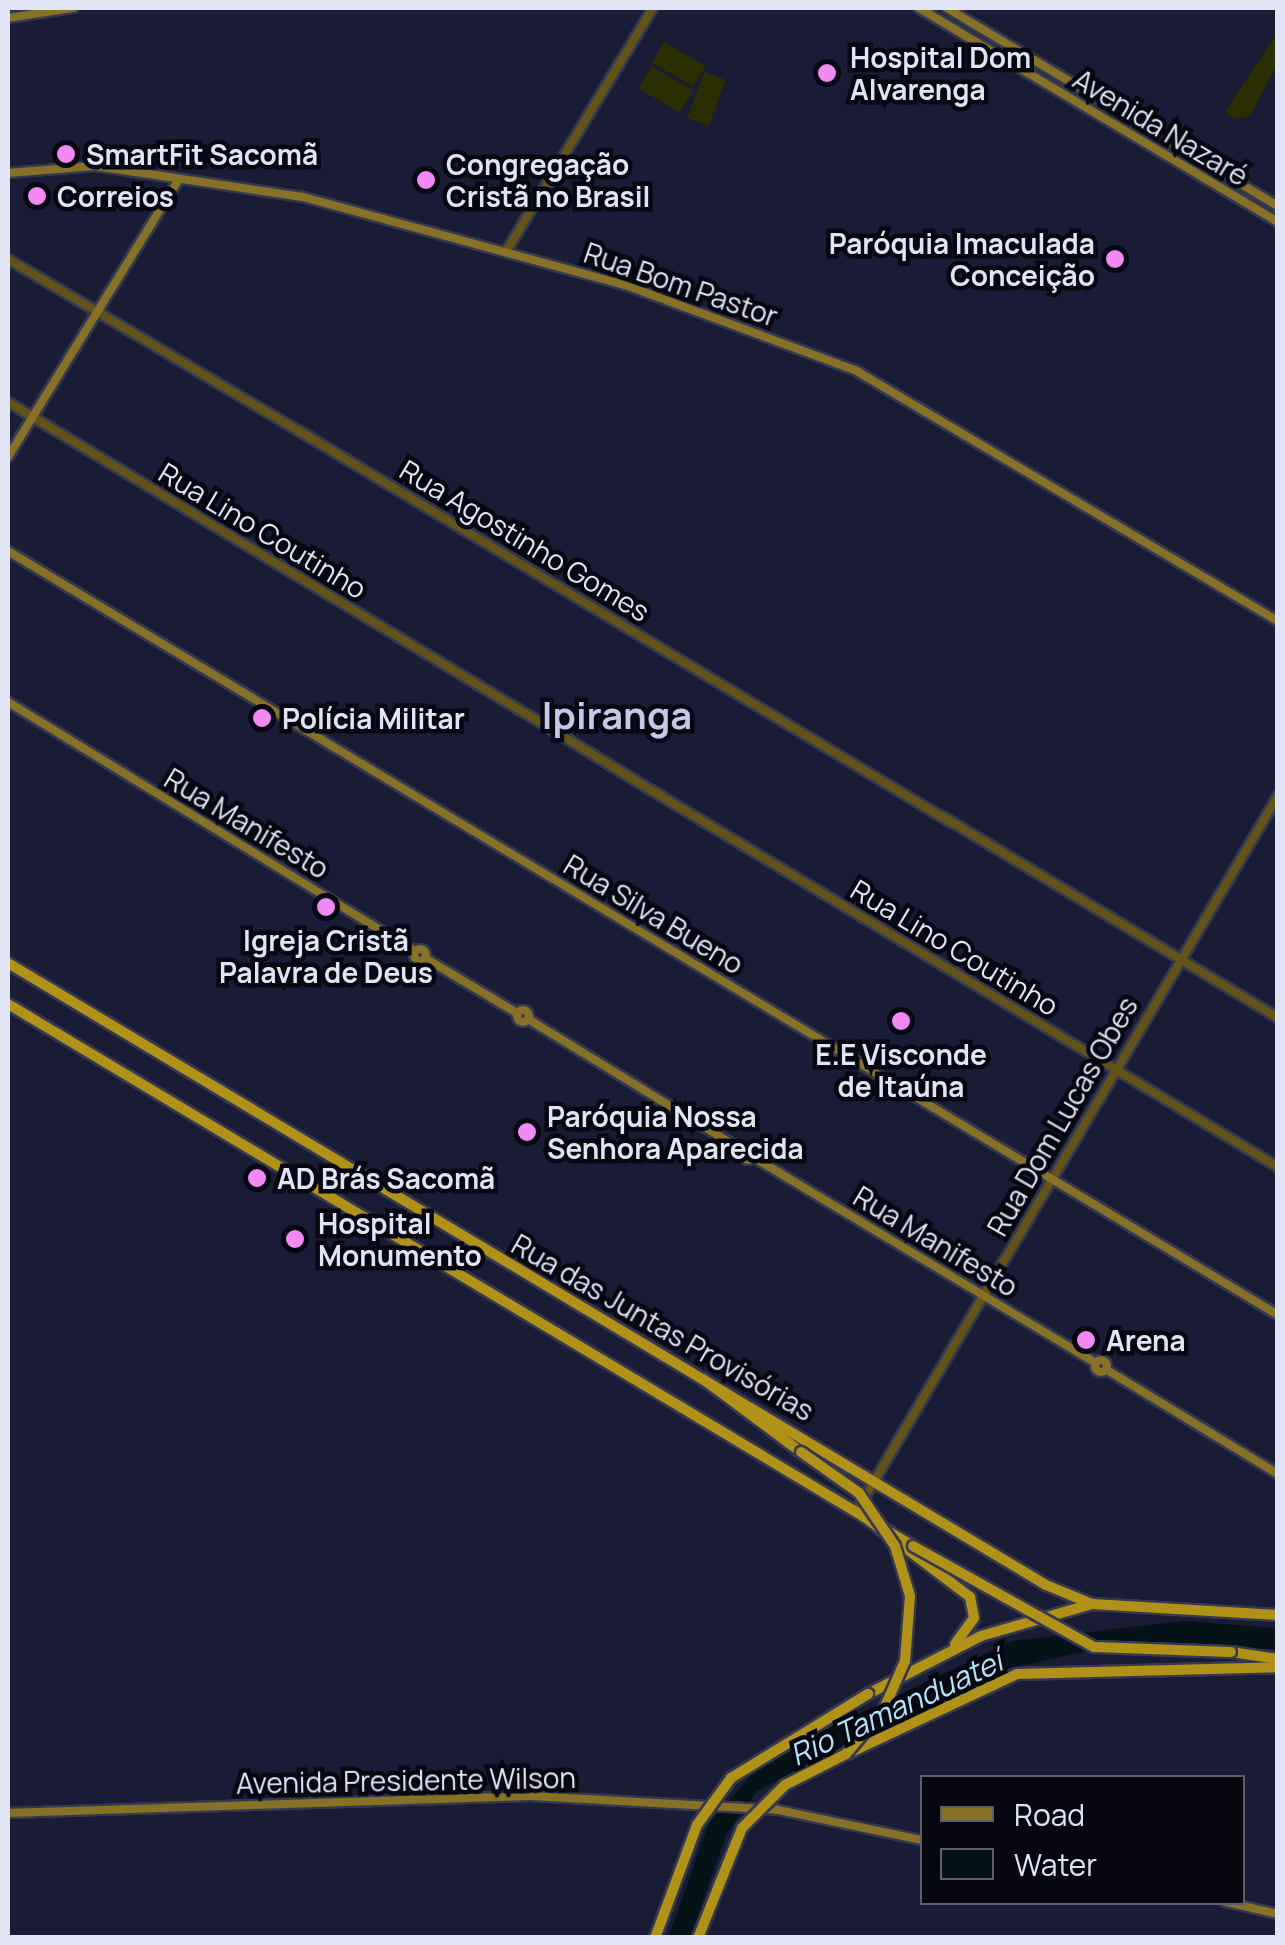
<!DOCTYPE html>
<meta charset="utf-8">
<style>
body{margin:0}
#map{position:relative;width:1285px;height:1945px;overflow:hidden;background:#1a1c35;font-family:Manrope,sans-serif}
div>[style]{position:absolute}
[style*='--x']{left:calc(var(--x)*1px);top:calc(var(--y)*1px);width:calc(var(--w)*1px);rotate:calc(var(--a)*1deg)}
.green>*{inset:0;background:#2b2e00;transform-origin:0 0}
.water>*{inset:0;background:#051319}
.roads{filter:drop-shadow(2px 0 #363850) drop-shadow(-2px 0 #363850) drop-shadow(0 2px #363850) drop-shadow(0 -2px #363850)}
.tertiary>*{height:8px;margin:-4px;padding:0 4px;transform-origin:4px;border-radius:4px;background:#645318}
.secondary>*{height:8px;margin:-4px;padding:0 4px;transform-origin:4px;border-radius:4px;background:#867127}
.secondary>.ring{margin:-4px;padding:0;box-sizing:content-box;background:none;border:8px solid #867127;border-radius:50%}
.trunk>*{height:10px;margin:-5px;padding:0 5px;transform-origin:5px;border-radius:5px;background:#b19219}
.rail>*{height:6px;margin-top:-3px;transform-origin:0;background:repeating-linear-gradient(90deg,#070712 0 8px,#9fa2b6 0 16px);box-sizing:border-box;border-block:2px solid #9fa2b6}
.bridges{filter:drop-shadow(2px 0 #363850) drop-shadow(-2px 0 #363850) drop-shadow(0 2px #363850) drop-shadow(0 -2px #363850)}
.trunk-bridge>*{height:10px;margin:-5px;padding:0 5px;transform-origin:5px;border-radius:5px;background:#b19219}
.dots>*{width:28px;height:28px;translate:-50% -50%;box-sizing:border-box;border:5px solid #070712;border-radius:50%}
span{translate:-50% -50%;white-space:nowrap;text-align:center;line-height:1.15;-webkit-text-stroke:9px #070712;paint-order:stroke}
.poi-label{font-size:28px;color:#e1e4f5;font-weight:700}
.left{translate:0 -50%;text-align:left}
.right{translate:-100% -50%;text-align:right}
.street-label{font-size:28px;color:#e1e4f5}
.water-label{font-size:30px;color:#b4e4fa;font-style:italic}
.district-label{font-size:38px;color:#c4c9ec;font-weight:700}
.frame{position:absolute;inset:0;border:10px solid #e1e4f5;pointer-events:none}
.legend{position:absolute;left:920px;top:1775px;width:325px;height:130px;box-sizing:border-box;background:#070712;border:2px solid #5e5f6d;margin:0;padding:12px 18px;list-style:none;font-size:30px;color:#e1e4f5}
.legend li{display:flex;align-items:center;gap:20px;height:50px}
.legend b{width:50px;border:2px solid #5e5f6d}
</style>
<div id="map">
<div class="green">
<i style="clip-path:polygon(1277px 33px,1277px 65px,1250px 116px,1235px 119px,1225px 112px)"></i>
<i style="left:664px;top:42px;width:48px;height:24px;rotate:30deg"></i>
<i style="left:652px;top:66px;width:48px;height:26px;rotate:31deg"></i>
<i style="left:704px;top:72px;width:23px;height:49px;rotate:20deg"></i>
</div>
<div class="water">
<i style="clip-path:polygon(1183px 1621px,1277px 1628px,1277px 1649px,1102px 1648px,982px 1674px,757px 1791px,727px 1833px,690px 1937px,668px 1938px,709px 1823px,766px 1758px,1012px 1641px)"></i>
</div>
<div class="roads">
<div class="tertiary">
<i style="--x:507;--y:250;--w:283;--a:-58.9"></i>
<i style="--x:8;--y:259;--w:338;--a:30.6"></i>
<i style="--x:8;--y:402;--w:630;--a:31.04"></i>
<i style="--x:310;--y:437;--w:13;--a:-151"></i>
<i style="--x:299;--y:431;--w:762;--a:30.98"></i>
<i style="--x:558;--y:734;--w:12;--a:-145"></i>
<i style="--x:548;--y:727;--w:121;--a:31.5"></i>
<i style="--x:662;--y:796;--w:13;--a:-151"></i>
<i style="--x:651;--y:790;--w:732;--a:31.02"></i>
<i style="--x:942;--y:816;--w:392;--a:31"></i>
<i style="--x:856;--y:1512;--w:831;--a:-59.49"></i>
</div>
<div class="secondary">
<i style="--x:919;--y:8;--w:418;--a:30.8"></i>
<i style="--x:947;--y:8;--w:386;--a:30.9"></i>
<i style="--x:8;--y:18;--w:66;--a:-8.7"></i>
<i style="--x:8;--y:173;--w:87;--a:-4.6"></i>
<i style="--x:95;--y:166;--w:210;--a:8.5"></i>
<i style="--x:303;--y:197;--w:334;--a:15.3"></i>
<i style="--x:625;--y:285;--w:245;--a:20.3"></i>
<i style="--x:855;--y:370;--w:492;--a:30.7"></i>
<i style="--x:8;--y:457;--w:326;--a:-58.4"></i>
<i style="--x:8;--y:551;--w:1482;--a:31.03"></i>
<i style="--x:8;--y:702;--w:476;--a:31.5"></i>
<i class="ring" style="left:414px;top:949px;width:4px;height:4px"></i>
<i style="--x:425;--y:958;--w:107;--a:30.9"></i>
<i class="ring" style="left:517px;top:1010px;width:4px;height:4px"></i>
<i style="--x:528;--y:1019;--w:252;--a:31.5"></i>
<i class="ring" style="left:742px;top:1148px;width:4px;height:4px"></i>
<i style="--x:753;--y:1157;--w:400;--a:31"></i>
<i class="ring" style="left:1095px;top:1360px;width:4px;height:4px"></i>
<i style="--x:1107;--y:1370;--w:200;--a:31.3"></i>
<i style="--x:8;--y:1813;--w:523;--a:-1.86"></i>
<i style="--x:531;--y:1796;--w:247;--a:3.2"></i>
<i style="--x:778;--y:1810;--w:147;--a:11.8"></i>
<i style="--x:1226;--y:1902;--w:53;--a:13"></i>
</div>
<div class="trunk">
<i style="--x:8;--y:963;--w:1210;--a:30.93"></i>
<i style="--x:1046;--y:1585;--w:50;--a:22.4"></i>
<i style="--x:8;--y:1004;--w:1055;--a:30.92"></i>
<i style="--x:703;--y:1379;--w:122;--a:36.7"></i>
<i style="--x:862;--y:1515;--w:136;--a:37.2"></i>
<i style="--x:970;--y:1597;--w:21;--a:79"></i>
<i style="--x:974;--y:1618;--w:32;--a:126"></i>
<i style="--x:1231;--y:1652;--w:48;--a:8.5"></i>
<i style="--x:868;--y:1694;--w:127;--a:-27.2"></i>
<i style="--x:981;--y:1636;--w:116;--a:-16.1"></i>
<i style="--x:1092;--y:1604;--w:186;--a:3.4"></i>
<i style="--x:847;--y:1754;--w:188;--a:-25.2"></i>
<i style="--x:1017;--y:1674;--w:261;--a:-1.5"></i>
</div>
</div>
<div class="rail">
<i style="--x:626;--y:1938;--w:205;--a:0"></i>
</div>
<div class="bridges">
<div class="trunk-bridge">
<i style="--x:913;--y:1546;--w:207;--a:29.2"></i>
<i style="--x:1094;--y:1647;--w:137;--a:2.1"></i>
<i style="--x:655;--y:1938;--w:121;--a:-69.6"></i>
<i style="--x:697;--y:1825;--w:58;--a:-54.1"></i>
<i style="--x:731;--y:1778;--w:161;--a:-31.5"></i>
<i style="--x:698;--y:1938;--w:118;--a:-68.2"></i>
<i style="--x:742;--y:1828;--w:61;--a:-45"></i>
<i style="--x:785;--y:1785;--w:68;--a:-26.9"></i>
<i style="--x:846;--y:1754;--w:59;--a:-49.8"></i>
<i style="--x:884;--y:1709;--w:52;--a:-66.4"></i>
<i style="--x:905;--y:1661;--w:65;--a:-85.6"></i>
<i style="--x:910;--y:1596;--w:52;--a:-106.7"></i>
<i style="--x:895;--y:1546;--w:64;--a:-124.2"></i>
<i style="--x:859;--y:1493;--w:71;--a:-144.7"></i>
</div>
</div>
<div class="dots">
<i style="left:827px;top:73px;background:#f28af3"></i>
<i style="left:66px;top:154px;background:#f28af3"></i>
<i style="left:426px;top:180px;background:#f28af3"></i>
<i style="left:37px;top:196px;background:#f28af3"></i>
<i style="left:1115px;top:259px;background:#f28af3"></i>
<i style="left:262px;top:718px;background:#f28af3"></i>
<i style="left:326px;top:907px;background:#f28af3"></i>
<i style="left:901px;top:1021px;background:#f28af3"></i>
<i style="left:527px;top:1132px;background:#f28af3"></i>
<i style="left:257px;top:1178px;background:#f28af3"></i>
<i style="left:295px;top:1239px;background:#f28af3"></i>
<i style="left:1086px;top:1340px;background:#f28af3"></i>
</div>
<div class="poi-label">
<span class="left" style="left:850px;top:73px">Hospital Dom<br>Alvarenga</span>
<span class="left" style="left:86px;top:154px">SmartFit Sacomã</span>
<span class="left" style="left:446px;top:180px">Congregação<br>Cristã no Brasil</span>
<span class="left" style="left:57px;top:196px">Correios</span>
<span class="right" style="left:1095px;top:259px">Paróquia Imaculada<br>Conceição</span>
<span class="left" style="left:282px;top:718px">Polícia Militar</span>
<span style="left:326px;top:956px">Igreja Cristã<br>Palavra de Deus</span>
<span style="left:901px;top:1070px">E.E Visconde<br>de Itaúna</span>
<span class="left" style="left:547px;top:1132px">Paróquia Nossa<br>Senhora Aparecida</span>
<span class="left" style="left:277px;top:1178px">AD Brás Sacomã</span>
<span class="left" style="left:318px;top:1239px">Hospital<br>Monumento</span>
<span class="left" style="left:1106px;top:1340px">Arena</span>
</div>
<div class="street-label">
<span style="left:1161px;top:127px;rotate:31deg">Avenida Nazaré</span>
<span style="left:681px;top:284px;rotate:19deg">Rua Bom Pastor</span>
<span style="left:263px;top:530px;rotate:31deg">Rua Lino Coutinho</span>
<span style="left:525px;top:540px;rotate:31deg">Rua Agostinho Gomes</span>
<span style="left:247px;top:823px;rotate:31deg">Rua Manifesto</span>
<span style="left:654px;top:914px;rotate:31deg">Rua Silva Bueno</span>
<span style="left:955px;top:947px;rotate:31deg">Rua Lino Coutinho</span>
<span style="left:1062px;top:1116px;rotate:-60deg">Rua Dom Lucas Obes</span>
<span style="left:936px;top:1241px;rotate:31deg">Rua Manifesto</span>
<span style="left:663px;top:1327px;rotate:30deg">Rua das Juntas Provisórias</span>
<span style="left:406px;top:1780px;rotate:-1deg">Avenida Presidente Wilson</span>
</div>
<div class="water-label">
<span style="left:896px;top:1708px;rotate:-25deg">Rio Tamanduateí</span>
</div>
<div class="district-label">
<span style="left:617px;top:715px">Ipiranga</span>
</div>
<div class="frame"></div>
<ul class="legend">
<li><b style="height:12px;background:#867127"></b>Road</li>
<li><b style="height:28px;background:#051319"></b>Water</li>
</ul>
</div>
